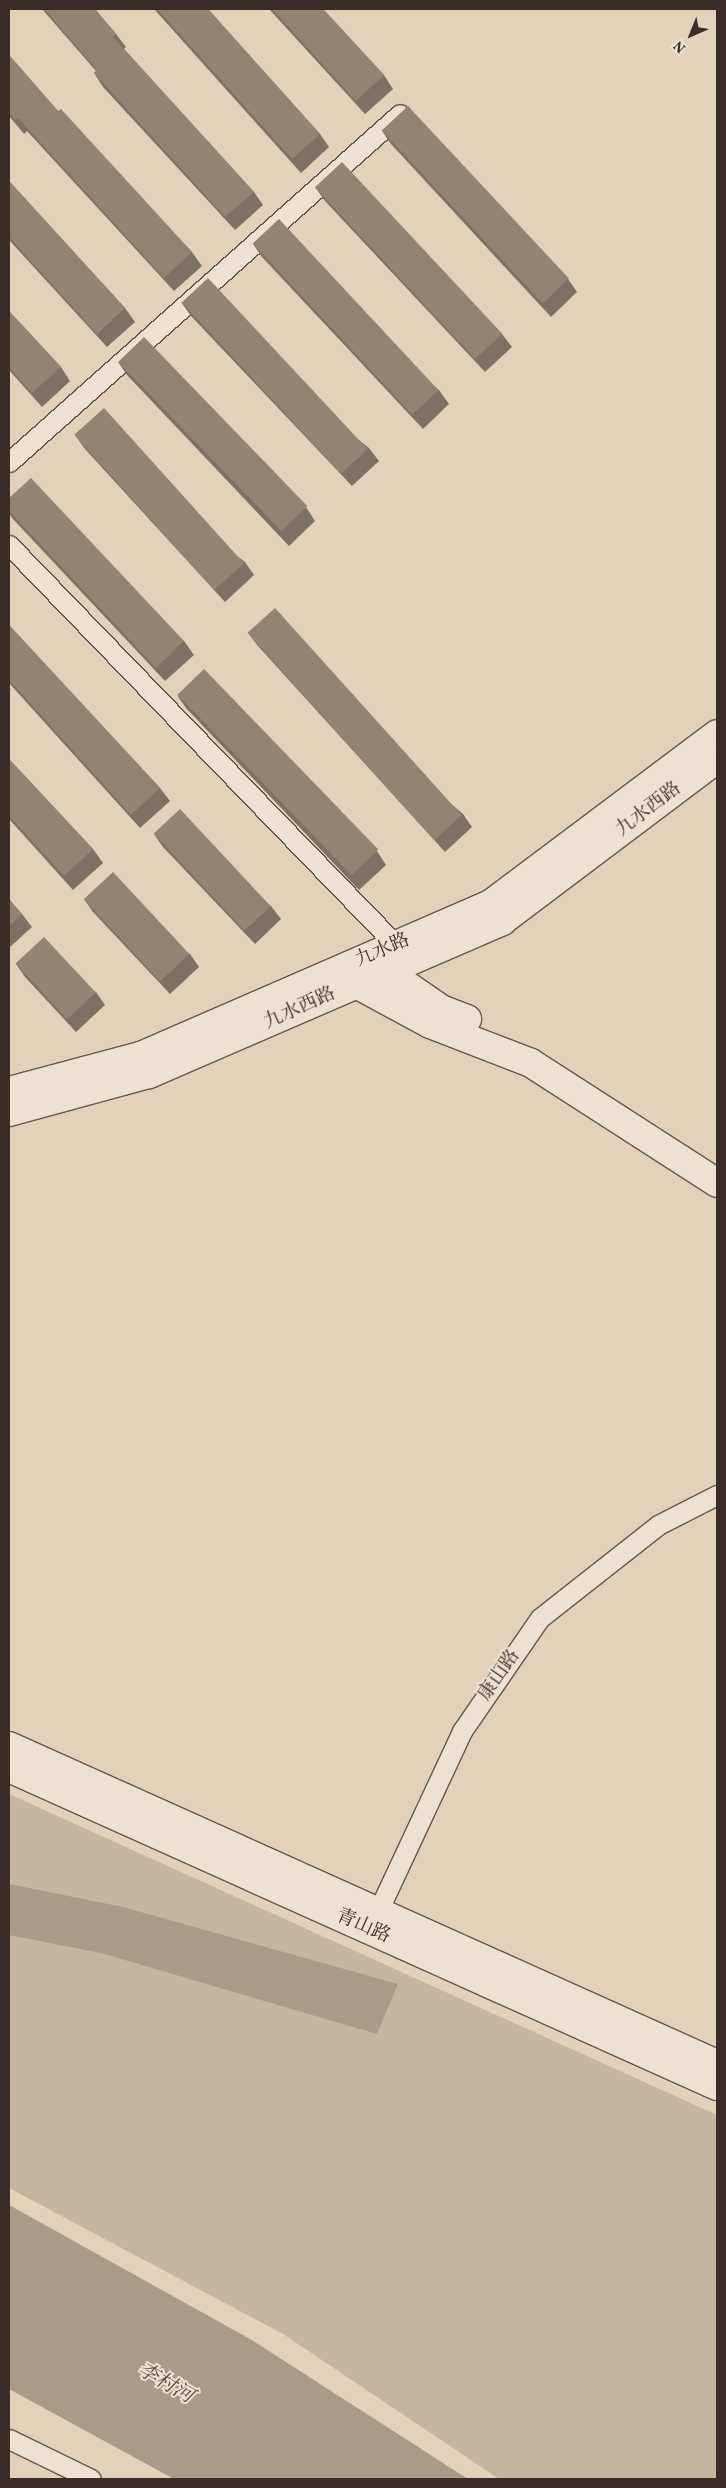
<!DOCTYPE html>
<meta charset="utf-8">
<style>
body{margin:0}
#map{position:relative;width:726px;height:2488px;overflow:hidden;background:#e3d2b9;font-family:Vollkorn,"Noto Serif SC",serif}
div>[style]{position:absolute}
[style*='--x']{left:calc(var(--x)*1px);top:calc(var(--y)*1px);width:calc(var(--w)*1px);rotate:calc(var(--a)*1deg)}
.green>*{inset:0;background:#c6b6a0}
.water>*{inset:0;background:#aa9a88}
.roads{filter:drop-shadow(1px 0 #64564c) drop-shadow(-1px 0 #64564c) drop-shadow(0 1px #64564c) drop-shadow(0 -1px #64564c)}
.street>*{height:19px;margin:-9.5px;padding:0 9.5px;transform-origin:9.5px;border-radius:9.5px;background:#ede2d2}
.secondary>*{height:28px;margin:-14px;padding:0 14px;transform-origin:14px;border-radius:14px;background:#ede2d2}
.wall>*{inset:0;background:#7e7163}
.building>*{inset:0;background:#928373;transform-origin:0 0}
span{translate:-50% -50%;white-space:nowrap;text-align:center;line-height:1.15;-webkit-text-stroke:4px #ede2d2;paint-order:stroke}
.street-label{font-size:19px;color:#3a2d28}
.water-label{font-size:20px;color:#564840;font-style:italic}
.frame{position:absolute;inset:0;border:10px solid #3a2d28;pointer-events:none}
.north{position:absolute;left:666px;top:10px;width:50px;height:50px;-webkit-text-stroke:4px #ede2d2;paint-order:stroke;rotate:224deg;font-size:14px;font-weight:700;line-height:20px;text-align:center;color:#3a2d28}
.north::after{content:'';display:block;margin:auto;width:18px;height:22px;background:#3a2d28;clip-path:polygon(50% 0,100% 100%,50% 72%,0 100%)}
</style>
<div id="map">
<div class="green">
<i style="clip-path:polygon(9px 1794px,717px 2115px,717px 2479px,499px 2479px,283px 2334px,9px 2188px)"></i>
</div>
<div class="water">
<i style="clip-path:polygon(9px 1884px,123px 1907px,398px 1984px,377px 2034px,101px 1953px,9px 1935px)"></i>
<i style="clip-path:polygon(9px 2205px,250px 2339px,468px 2479px,174px 2479px,9px 2389px)"></i>
</div>
<div class="roads">
<div class="street">
<i style="--x:9;--y:462;--w:523;--a:-41.67"></i>
<i style="--x:9;--y:545;--w:557;--a:45.95"></i>
<i style="--x:373;--y:1922;--w:211;--a:-65"></i>
<i style="--x:462;--y:1731;--w:137;--a:-55.4"></i>
<i style="--x:540;--y:1618;--w:150;--a:-38.2"></i>
<i style="--x:658;--y:1525;--w:66;--a:-27"></i>
<i style="--x:9;--y:2439;--w:91;--a:26"></i>
</div>
<div class="secondary">
<i style="--x:376;--y:960;--w:15;--a:48"></i>
<i style="--x:386;--y:971;--w:67;--a:34.6"></i>
<i style="--x:441;--y:1009;--w:28;--a:21"></i>
<i style="--x:351;--y:972;--w:13;--a:67"></i>
<i style="--x:356;--y:984;--w:84;--a:28.4"></i>
<i style="--x:430;--y:1024;--w:108;--a:21.1"></i>
<i style="--x:531;--y:1063;--w:221;--a:32.8"></i>
<i style="--x:9;--y:1091;--w:139;--a:-15"></i>
<i style="--x:143;--y:1055;--w:381;--a:-23.5"></i>
<i style="--x:492;--y:903;--w:281;--a:-36.9"></i>
<i style="--x:9;--y:1112;--w:145;--a:-15.2"></i>
<i style="--x:149;--y:1074;--w:385;--a:-23.4"></i>
<i style="--x:502;--y:921;--w:269;--a:-37"></i>
<i style="--x:9;--y:1746;--w:776;--a:24.19"></i>
<i style="--x:9;--y:1768;--w:776;--a:24.19"></i>
</div>
</div>
<div class="wall">
<i style="clip-path:polygon(42px 9px,95px 9px,116px 34px,126px 47px,124px 49px,254px 192px,263px 205px,235px 230px,103px 87px,94px 73px,96px 71px)"></i>
<i style="clip-path:polygon(154px 9px,208px 9px,320px 134px,329px 147px,301px 173px)"></i>
<i style="clip-path:polygon(269px 9px,323px 9px,384px 75px,393px 89px,365px 114px)"></i>
<i style="clip-path:polygon(9px 55px,58px 111px,192px 252px,202px 266px,174px 291px,27px 131px,24px 134px,9px 116px)"></i>
<i style="clip-path:polygon(382px 131px,568px 279px,577px 292px,551px 317px,391px 144px)"></i>
<i style="clip-path:polygon(9px 181px,125px 308px,135px 322px,107px 347px,9px 240px)"></i>
<i style="clip-path:polygon(315px 187px,502px 334px,512px 347px,485px 372px,325px 201px)"></i>
<i style="clip-path:polygon(253px 244px,439px 390px,449px 404px,423px 429px,262px 257px)"></i>
<i style="clip-path:polygon(181px 302px,369px 448px,379px 461px,352px 486px,191px 316px)"></i>
<i style="clip-path:polygon(9px 311px,61px 367px,70px 381px,42px 407px,9px 370px)"></i>
<i style="clip-path:polygon(118px 362px,306px 507px,315px 521px,289px 546px,127px 375px)"></i>
<i style="clip-path:polygon(75px 435px,245px 562px,254px 575px,225px 602px,85px 449px)"></i>
<i style="clip-path:polygon(9px 498px,184px 641px,194px 655px,165px 681px,12px 518px,9px 513px)"></i>
<i style="clip-path:polygon(9px 625px,160px 788px,170px 801px,140px 828px,9px 683px)"></i>
<i style="clip-path:polygon(248px 633px,463px 814px,472px 827px,445px 852px,258px 646px)"></i>
<i style="clip-path:polygon(177px 695px,377px 851px,386px 865px,359px 890px,186px 708px)"></i>
<i style="clip-path:polygon(9px 759px,93px 849px,103px 863px,73px 890px,9px 819px)"></i>
<i style="clip-path:polygon(154px 834px,271px 906px,281px 919px,255px 944px,163px 847px)"></i>
<i style="clip-path:polygon(9px 899px,22px 914px,32px 927px,9px 948px)"></i>
<i style="clip-path:polygon(84px 899px,190px 954px,199px 967px,170px 994px,93px 912px)"></i>
<i style="clip-path:polygon(16px 964px,96px 992px,105px 1005px,76px 1032px,25px 977px)"></i>
</div>
<div class="building">
<i style="clip-path:polygon(44px 9px,95px 9px,116px 34px,113px 37px,254px 192px,225px 217px,94px 73px,97px 70px)"></i>
<i style="clip-path:polygon(157px 9px,208px 9px,320px 134px,292px 159px)"></i>
<i style="clip-path:polygon(272px 9px,323px 9px,384px 75px,356px 101px)"></i>
<i style="clip-path:polygon(9px 55px,58px 111px,61px 109px,192px 252px,164px 278px,18px 118px,15px 120px,9px 113px)"></i>
<i style="left:408px;top:106px;width:236px;height:36px;rotate:47deg"></i>
<i style="left:342px;top:162px;width:235px;height:37px;rotate:47deg"></i>
<i style="clip-path:polygon(9px 181px,125px 308px,97px 334px,9px 237px)"></i>
<i style="left:279px;top:219px;width:234px;height:36px;rotate:47deg"></i>
<i style="left:208px;top:278px;width:234px;height:36px;rotate:47deg"></i>
<i style="clip-path:polygon(9px 311px,61px 367px,32px 393px,9px 367px)"></i>
<i style="left:144px;top:337px;width:235px;height:36px;rotate:46deg"></i>
<i style="left:104px;top:408px;width:209px;height:40px;rotate:48deg"></i>
<i style="clip-path:polygon(31px 478px,184px 641px,156px 668px,9px 511px,9px 498px)"></i>
<i style="left:275px;top:608px;width:279px;height:37px;rotate:48deg"></i>
<i style="clip-path:polygon(9px 625px,160px 788px,131px 815px,9px 680px)"></i>
<i style="left:204px;top:669px;width:251px;height:37px;rotate:46deg"></i>
<i style="clip-path:polygon(9px 759px,93px 849px,64px 876px,9px 816px)"></i>
<i style="left:180px;top:809px;width:133px;height:36px;rotate:47deg"></i>
<i style="left:113px;top:872px;width:112px;height:40px;rotate:47deg"></i>
<i style="clip-path:polygon(9px 899px,22px 914px,9px 926px)"></i>
<i style="left:44px;top:937px;width:76px;height:39px;rotate:47deg"></i>
</div>
<div class="street-label">
<span style="left:649px;top:810px;rotate:-37deg">九水西路</span>
<span style="left:383px;top:951px;rotate:-23deg">九水路</span>
<span style="left:300px;top:1009px;rotate:-24deg">九水西路</span>
<span style="left:500px;top:1676px;rotate:-55deg">康山路</span>
<span style="left:363px;top:1927px;rotate:24deg">青山路</span>
</div>
<div class="water-label">
<span style="left:165px;top:2384px;rotate:30deg">李村河</span>
</div>
<div class="frame"></div>
<div class="north">N</div>
</div>
